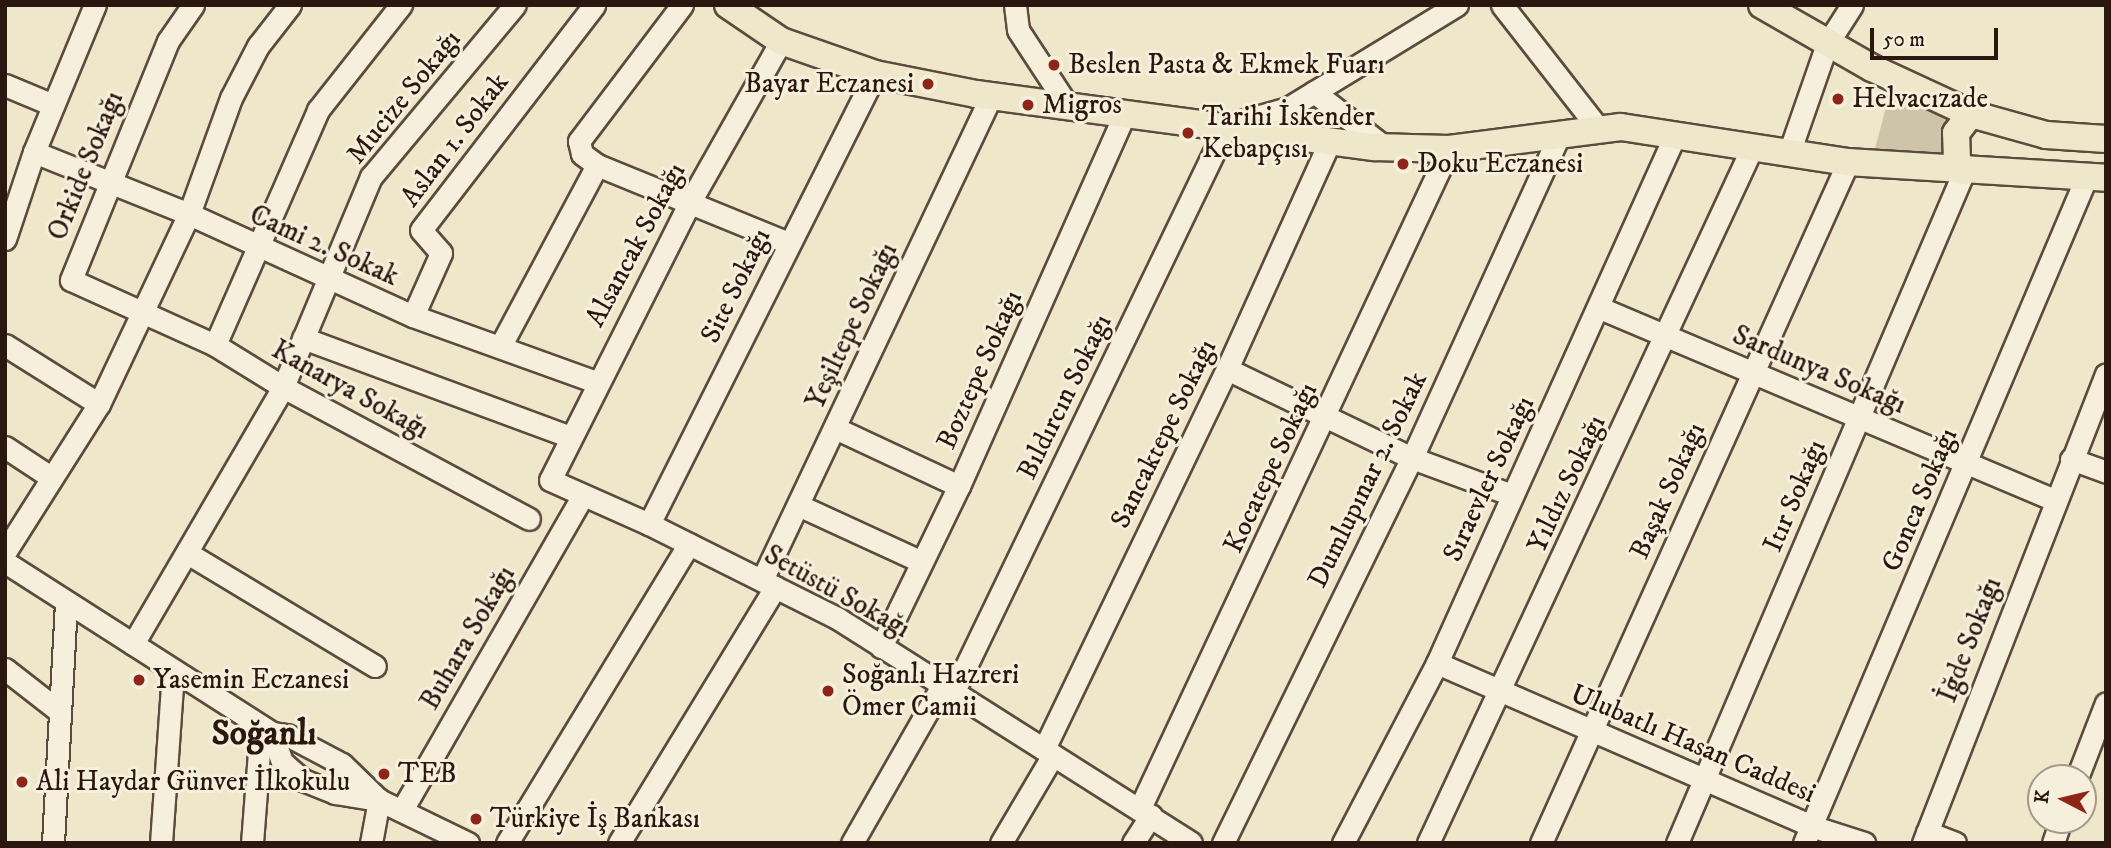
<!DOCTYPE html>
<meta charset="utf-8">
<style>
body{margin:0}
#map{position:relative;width:2111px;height:848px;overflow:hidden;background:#efe7c9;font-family:"IM FELL DW Pica",serif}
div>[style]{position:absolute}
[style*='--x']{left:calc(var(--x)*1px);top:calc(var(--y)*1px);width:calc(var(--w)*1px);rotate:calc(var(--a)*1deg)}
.green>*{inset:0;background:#cec4a9}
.roads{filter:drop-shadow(2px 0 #5b4b3e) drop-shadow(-2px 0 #5b4b3e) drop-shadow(0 2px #5b4b3e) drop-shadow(0 -2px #5b4b3e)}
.minor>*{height:21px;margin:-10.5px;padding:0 10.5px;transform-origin:10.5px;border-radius:10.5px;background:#f5efdc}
.major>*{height:26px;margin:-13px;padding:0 13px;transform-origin:13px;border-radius:13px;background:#efe7c9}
.dots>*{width:19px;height:19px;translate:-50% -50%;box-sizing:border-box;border:4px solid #f5efdc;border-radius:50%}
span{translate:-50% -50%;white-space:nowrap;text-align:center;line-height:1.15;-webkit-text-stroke:6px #f5efdc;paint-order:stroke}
.poi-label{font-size:28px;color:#2a170f}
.left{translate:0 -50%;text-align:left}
.right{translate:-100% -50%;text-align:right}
.street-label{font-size:28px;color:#2a170f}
.district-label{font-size:35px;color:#2a170f;font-weight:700}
.frame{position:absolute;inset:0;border:7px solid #2a170f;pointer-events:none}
.north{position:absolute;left:2027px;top:764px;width:70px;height:70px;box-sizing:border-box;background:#f5efdc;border:2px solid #a4998a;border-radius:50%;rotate:277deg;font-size:19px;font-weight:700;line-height:28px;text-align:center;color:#2a170f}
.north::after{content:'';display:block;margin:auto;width:24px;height:32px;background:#8f2418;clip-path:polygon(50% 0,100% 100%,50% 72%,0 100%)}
.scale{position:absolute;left:1870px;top:28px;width:128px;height:32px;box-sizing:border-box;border:4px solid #2a170f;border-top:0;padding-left:9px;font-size:21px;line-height:24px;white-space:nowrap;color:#2a170f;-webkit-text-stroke:5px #f5efdc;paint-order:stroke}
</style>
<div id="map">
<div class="green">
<i style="clip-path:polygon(1891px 89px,1949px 113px,1946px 160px,1873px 156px)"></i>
</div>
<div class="roads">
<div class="minor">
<i style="--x:193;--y:5;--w:44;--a:124.8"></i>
<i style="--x:168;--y:41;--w:258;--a:112.1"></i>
<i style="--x:71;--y:280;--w:158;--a:24.3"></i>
<i style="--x:215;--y:345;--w:80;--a:31.7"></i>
<i style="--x:283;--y:387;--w:279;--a:28.2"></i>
<i style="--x:682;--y:5;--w:171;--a:127.1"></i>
<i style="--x:579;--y:141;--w:13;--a:77"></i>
<i style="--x:582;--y:154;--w:19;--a:36"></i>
<i style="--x:597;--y:165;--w:206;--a:22.2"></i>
<i style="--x:1015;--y:5;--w:25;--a:83"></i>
<i style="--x:1018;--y:30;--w:93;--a:56.8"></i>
<i style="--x:1502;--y:5;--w:157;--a:52"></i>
<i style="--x:781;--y:41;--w:185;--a:119.5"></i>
<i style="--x:690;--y:202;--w:311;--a:116.7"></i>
<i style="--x:550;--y:480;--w:108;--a:24"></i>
<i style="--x:649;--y:524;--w:210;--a:26.6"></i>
<i style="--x:837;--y:618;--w:419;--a:32.4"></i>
<i style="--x:5;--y:85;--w:52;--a:22.6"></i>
<i style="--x:1314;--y:92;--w:91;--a:37.9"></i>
<i style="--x:34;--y:152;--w:167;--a:21.8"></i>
<i style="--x:189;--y:214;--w:246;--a:24.5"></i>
<i style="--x:413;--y:316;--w:195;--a:19.8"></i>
<i style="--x:1789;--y:153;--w:115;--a:-70.8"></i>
<i style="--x:1827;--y:44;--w:46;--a:-57.3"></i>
<i style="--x:5;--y:239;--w:92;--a:-71.6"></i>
<i style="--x:34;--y:152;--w:159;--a:-67.5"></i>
<i style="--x:1600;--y:308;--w:493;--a:22.9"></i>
<i style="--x:413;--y:316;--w:69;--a:-66"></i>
<i style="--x:441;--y:253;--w:30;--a:-131"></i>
<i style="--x:421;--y:230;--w:284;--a:-52.4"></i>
<i style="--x:303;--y:338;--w:285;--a:20.3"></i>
<i style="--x:5;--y:345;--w:111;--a:32.1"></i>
<i style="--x:215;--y:345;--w:257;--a:-66.3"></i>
<i style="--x:318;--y:110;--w:134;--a:-51.7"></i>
<i style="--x:501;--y:345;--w:204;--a:-61.9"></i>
<i style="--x:1227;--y:369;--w:205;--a:25.7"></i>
<i style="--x:1412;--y:458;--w:107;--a:20.3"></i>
<i style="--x:835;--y:428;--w:137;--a:25.1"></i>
<i style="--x:5;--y:447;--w:56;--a:33.4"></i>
<i style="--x:2071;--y:459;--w:37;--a:20"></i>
<i style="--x:798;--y:505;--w:136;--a:24.7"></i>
<i style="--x:649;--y:524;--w:504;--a:-63.33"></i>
<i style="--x:5;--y:552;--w:175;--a:-57.6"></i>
<i style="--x:99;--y:404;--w:210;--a:-64.7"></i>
<i style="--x:189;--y:214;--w:123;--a:-70.1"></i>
<i style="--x:231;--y:98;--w:59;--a:-62.6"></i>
<i style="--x:258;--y:46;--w:52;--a:-52"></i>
<i style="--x:189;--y:554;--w:217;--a:31.1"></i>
<i style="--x:5;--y:562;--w:317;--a:32.6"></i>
<i style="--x:272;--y:733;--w:15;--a:8"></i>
<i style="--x:287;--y:735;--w:62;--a:27.8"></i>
<i style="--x:342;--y:764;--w:52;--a:44.2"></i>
<i style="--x:762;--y:580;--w:538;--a:-64.67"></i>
<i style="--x:133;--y:644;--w:298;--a:-59.7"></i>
<i style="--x:283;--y:387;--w:228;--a:-67.3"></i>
<i style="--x:371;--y:177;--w:224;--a:-50.1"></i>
<i style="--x:881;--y:647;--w:179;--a:-64.2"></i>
<i style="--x:959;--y:486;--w:408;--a:-66"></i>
<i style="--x:1437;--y:663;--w:408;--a:23.5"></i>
<i style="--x:1811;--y:826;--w:56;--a:17.8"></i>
<i style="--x:5;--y:669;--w:70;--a:38"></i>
<i style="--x:953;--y:693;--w:631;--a:-64.25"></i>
<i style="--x:1227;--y:125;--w:63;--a:-15.6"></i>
<i style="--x:1288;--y:108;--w:198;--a:-31.4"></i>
<i style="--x:272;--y:733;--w:31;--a:71"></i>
<i style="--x:282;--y:762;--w:28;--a:41"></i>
<i style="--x:303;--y:780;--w:35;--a:22"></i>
<i style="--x:335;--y:793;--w:45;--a:9"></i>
<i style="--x:379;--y:800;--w:99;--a:25.8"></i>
<i style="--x:1044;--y:749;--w:422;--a:-64.3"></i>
<i style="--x:1227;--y:369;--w:250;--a:-65.7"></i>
<i style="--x:2077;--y:778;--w:80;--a:-68.9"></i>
<i style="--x:1140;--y:808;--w:728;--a:-64.88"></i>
<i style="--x:402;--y:810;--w:363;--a:-60.1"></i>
<i style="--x:1927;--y:832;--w:30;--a:21"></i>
<i style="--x:53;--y:843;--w:241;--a:-86.9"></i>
<i style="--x:161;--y:843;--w:173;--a:-86"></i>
<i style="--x:252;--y:843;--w:117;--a:-85.6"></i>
<i style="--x:371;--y:843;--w:44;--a:-79.5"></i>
<i style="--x:507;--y:843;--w:350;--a:-58.7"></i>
<i style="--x:619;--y:843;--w:300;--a:-58.6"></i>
<i style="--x:852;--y:843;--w:181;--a:-60.2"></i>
<i style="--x:1001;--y:843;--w:102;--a:-59.4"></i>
<i style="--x:1133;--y:843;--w:33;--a:-57"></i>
<i style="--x:1223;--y:843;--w:429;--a:-63.9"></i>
<i style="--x:1412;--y:458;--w:352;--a:-65.5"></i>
<i style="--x:1343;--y:843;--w:203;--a:-62.4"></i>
<i style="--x:1437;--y:663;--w:581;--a:-65.73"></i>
<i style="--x:1428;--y:843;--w:767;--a:-65.01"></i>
<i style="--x:1541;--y:843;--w:747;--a:-65.73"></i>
<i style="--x:1677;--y:843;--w:731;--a:-66.87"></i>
<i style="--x:1804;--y:843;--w:722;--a:-67.02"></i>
<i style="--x:1923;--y:843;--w:503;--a:-68.68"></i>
<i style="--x:2053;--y:843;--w:24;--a:-71"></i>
</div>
<div class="major">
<i style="--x:728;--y:5;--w:64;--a:34.2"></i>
<i style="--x:781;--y:41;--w:100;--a:19.3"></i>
<i style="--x:875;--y:74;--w:103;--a:11.2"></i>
<i style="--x:976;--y:94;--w:403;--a:7.6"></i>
<i style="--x:1375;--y:147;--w:74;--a:1.5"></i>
<i style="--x:1449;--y:149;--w:173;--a:-7.3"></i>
<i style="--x:1621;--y:127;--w:230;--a:8.8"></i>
<i style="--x:1848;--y:162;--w:258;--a:3.5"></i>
<i style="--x:1762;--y:5;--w:127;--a:29.8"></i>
<i style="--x:1872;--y:68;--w:109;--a:24.9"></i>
<i style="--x:1971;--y:114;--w:78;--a:15.6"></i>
<i style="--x:2046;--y:135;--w:60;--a:3.8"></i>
<i style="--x:1964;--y:171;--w:13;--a:-122"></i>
<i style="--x:1957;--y:160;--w:27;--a:-92"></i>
<i style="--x:1956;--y:133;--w:24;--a:-52"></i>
</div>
</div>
<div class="dots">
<i style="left:1054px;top:65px;background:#8f2418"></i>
<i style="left:928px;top:84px;background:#8f2418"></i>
<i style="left:1838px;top:99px;background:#8f2418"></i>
<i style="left:1028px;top:105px;background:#8f2418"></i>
<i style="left:1188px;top:133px;background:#8f2418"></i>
<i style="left:1403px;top:164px;background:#8f2418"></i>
<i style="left:139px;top:680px;background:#8f2418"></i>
<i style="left:828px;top:691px;background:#8f2418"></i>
<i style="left:384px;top:774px;background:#8f2418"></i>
<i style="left:22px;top:782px;background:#8f2418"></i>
<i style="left:476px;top:819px;background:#8f2418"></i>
</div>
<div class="poi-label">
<span class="left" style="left:1068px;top:65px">Beslen Pasta &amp; Ekmek Fuarı</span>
<span class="right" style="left:914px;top:84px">Bayar Eczanesi</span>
<span class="left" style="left:1852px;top:99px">Helvacızade</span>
<span class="left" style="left:1042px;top:105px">Migros</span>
<span class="left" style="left:1202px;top:133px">Tarihi İskender<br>Kebapçısı</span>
<span class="left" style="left:1417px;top:164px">Doku Eczanesi</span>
<span class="left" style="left:842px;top:691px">Soğanlı Hazreri<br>Ömer Camii</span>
<span class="left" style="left:153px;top:680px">Yasemin Eczanesi</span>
<span class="left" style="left:398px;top:774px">TEB</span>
<span class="left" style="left:36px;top:782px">Ali Haydar Günver İlkokulu</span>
<span class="left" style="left:490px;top:819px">Türkiye İş Bankası</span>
</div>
<div class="street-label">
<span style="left:404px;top:97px;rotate:-51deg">Mucize Sokağı</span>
<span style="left:455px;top:140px;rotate:-53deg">Aslan 1. Sokak</span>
<span style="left:86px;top:166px;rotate:-68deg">Orkide Sokağı</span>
<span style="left:636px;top:245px;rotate:-62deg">Alsancak Sokağı</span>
<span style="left:324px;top:246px;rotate:24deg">Cami 2. Sokak</span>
<span style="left:736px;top:286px;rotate:-64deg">Site Sokağı</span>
<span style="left:852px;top:326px;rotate:-65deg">Yeşiltepe Sokağı</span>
<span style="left:980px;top:370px;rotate:-66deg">Boztepe Sokağı</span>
<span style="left:1819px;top:370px;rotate:23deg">Sardunya Sokağı</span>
<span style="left:350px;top:390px;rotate:29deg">Kanarya Sokağı</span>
<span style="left:1065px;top:397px;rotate:-64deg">Bıldırcın Sokağı</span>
<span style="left:1164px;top:434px;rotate:-64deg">Sancaktepe Sokağı</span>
<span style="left:1271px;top:468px;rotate:-65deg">Kocatepe Sokağı</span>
<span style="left:1489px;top:479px;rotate:-65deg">Sıraevler Sokağı</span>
<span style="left:1368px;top:480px;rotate:-64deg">Dumlupınar 2. Sokak</span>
<span style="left:1567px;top:484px;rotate:-65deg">Yıldız Sokağı</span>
<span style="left:1668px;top:491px;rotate:-66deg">Başak Sokağı</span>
<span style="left:1795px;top:496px;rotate:-67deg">Itır Sokağı</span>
<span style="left:1920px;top:500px;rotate:-67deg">Gonca Sokağı</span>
<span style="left:837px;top:592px;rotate:29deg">Setüstü Sokağı</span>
<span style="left:468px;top:638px;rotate:-60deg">Buhara Sokağı</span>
<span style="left:1970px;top:640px;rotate:-69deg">İğde Sokağı</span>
<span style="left:1693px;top:744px;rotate:23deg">Ulubatlı Hasan Caddesi</span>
</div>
<div class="district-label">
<span style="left:264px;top:734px">Soğanlı</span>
</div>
<div class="frame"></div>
<div class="north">K</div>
<div class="scale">50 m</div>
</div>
